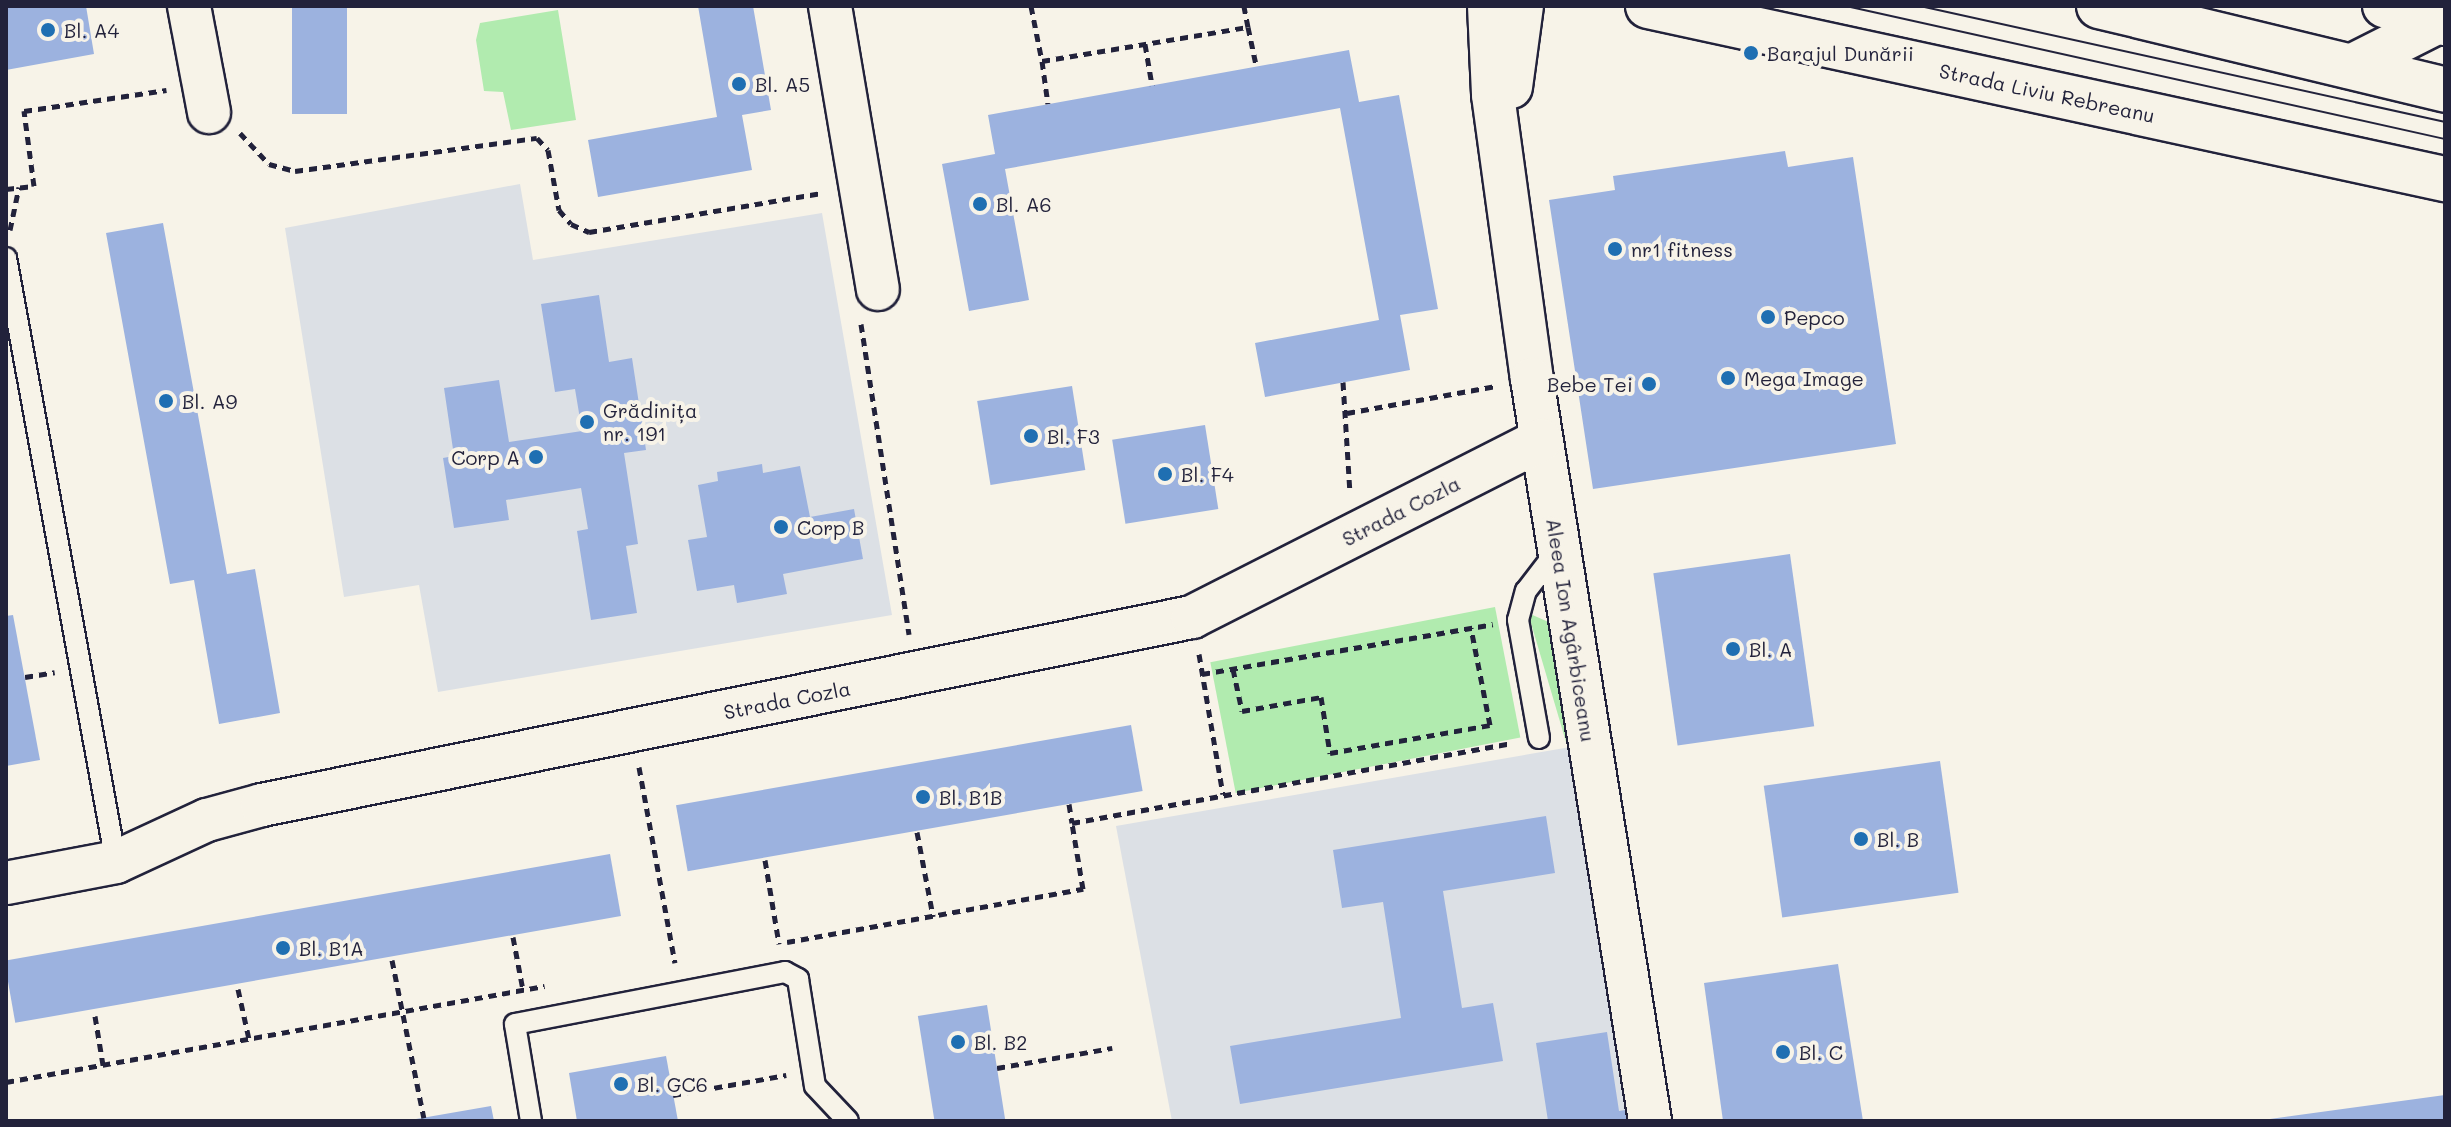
<!DOCTYPE html>
<meta charset="utf-8">
<style>
body{margin:0}
#map{position:relative;width:2451px;height:1127px;overflow:hidden;background:#f7f3e8;font-family:Mali,sans-serif}
div>[style]{position:absolute}
[style*='--x']{left:calc(var(--x)*1px);top:calc(var(--y)*1px);width:calc(var(--w)*1px);rotate:calc(var(--a)*1deg)}
.built>*{inset:0;background:#dce0e5}
.green>*{inset:0;background:#b1ebaf;transform-origin:0 0}
.building>*{inset:0;background:#9cb2df;transform-origin:0 0}
.path>*{height:5px;margin-top:-2.5px;transform-origin:0;background:repeating-linear-gradient(90deg,#22223b 0 8px,transparent 0 14px)}
.roads{filter:drop-shadow(2px 0 #22223b) drop-shadow(-2px 0 #22223b) drop-shadow(0 2px #22223b) drop-shadow(0 -2px #22223b)}
.service>*{height:20px;margin:-10px;padding:0 10px;transform-origin:10px;border-radius:10px;background:#f7f3e8}
.minor>*{height:42px;margin:-21px;padding:0 21px;transform-origin:21px;border-radius:21px;background:#f7f3e8}
.tertiary>*{height:44px;margin:-22px;padding:0 22px;transform-origin:22px;border-radius:22px;background:#f7f3e8}
.tram>*{height:2px;margin:-1px;padding:0 1px;transform-origin:1px;border-radius:1px;background:#22223b}
.dots>*{width:22px;height:22px;translate:-50% -50%;box-sizing:border-box;border:4px solid #f7f3e8;border-radius:50%}
span{translate:-50% -50%;white-space:nowrap;text-align:center;line-height:1.15;-webkit-text-stroke:8px #f7f3e8;paint-order:stroke}
.poi-label{font-size:20px;color:#22223b}
.left{translate:0 -50%;text-align:left}
.right{translate:-100% -50%;text-align:right}
.street-label{font-size:20px;color:#22223b}
.frame{position:absolute;inset:0;border:8px solid #22223b;pointer-events:none}
</style>
<div id="map">
<div class="built">
<i style="clip-path:polygon(520px 184px,533px 260px,822px 213px,892px 615px,438px 692px,419px 585px,344px 597px,285px 228px)"></i>
<i style="clip-path:polygon(1582px 745px,1644px 1121px,1172px 1121px,1116px 826px)"></i>
</div>
<div class="green">
<i style="clip-path:polygon(558px 10px,576px 120px,511px 130px,503px 92px,484px 91px,476px 40px,480px 23px)"></i>
<i style="left:1495px;top:607px;width:133px;height:290px;rotate:79deg"></i>
<i style="clip-path:polygon(1528px 613px,1553px 624px,1599px 737px,1566px 742px)"></i>
</div>
<div class="building">
<i style="clip-path:polygon(8px 6px,86px 6px,94px 54px,6px 70px)"></i>
<i style="left:292px;top:6px;width:55px;height:108px"></i>
<i style="clip-path:polygon(698px 6px,753px 6px,771px 110px,742px 115px,752px 170px,598px 197px,588px 140px,717px 117px)"></i>
<i style="clip-path:polygon(1349px 50px,1359px 102px,1399px 95px,1438px 309px,1400px 315px,1410px 370px,1265px 397px,1255px 343px,1379px 320px,1340px 108px,1005px 169px,1029px 300px,969px 311px,942px 164px,995px 154px,988px 115px)"></i>
<i style="clip-path:polygon(1785px 151px,1788px 167px,1853px 157px,1896px 444px,1593px 489px,1549px 200px,1615px 190px,1613px 176px)"></i>
<i style="clip-path:polygon(163px 223px,227px 574px,255px 569px,280px 713px,219px 724px,194px 580px,170px 584px,106px 233px)"></i>
<i style="clip-path:polygon(599px 295px,609px 362px,632px 358px,646px 450px,624px 453px,638px 544px,626px 546px,637px 613px,591px 620px,577px 531px,588px 529px,581px 488px,506px 500px,509px 520px,454px 528px,443px 458px,454px 456px,444px 388px,499px 380px,509px 442px,582px 431px,575px 389px,555px 392px,541px 304px)"></i>
<i style="left:1072px;top:386px;width:85px;height:96px;rotate:81deg"></i>
<i style="left:1205px;top:425px;width:85px;height:94px;rotate:81deg"></i>
<i style="clip-path:polygon(762px 464px,763px 473px,800px 466px,810px 517px,854px 509px,863px 559px,783px 574px,787px 594px,737px 603px,734px 585px,697px 591px,688px 540px,707px 537px,698px 485px,718px 481px,717px 472px)"></i>
<i style="left:1790px;top:554px;width:174px;height:138px;rotate:82deg"></i>
<i style="clip-path:polygon(13px 615px,40px 760px,6px 766px,6px 616px)"></i>
<i style="left:1131px;top:725px;width:67px;height:462px;rotate:80deg"></i>
<i style="left:1940px;top:761px;width:133px;height:178px;rotate:82deg"></i>
<i style="clip-path:polygon(1546px 816px,1555px 873px,1443px 891px,1462px 1008px,1493px 1003px,1503px 1061px,1240px 1104px,1230px 1046px,1401px 1018px,1383px 902px,1342px 908px,1333px 850px)"></i>
<i style="left:610px;top:854px;width:63px;height:615px;rotate:80deg"></i>
<i style="clip-path:polygon(1838px 964px,1863px 1121px,1723px 1121px,1704px 983px)"></i>
<i style="left:987px;top:1005px;width:118px;height:70px;rotate:81deg"></i>
<i style="clip-path:polygon(1607px 1032px,1619px 1111px,1638px 1108px,1640px 1121px,1548px 1121px,1536px 1043px)"></i>
<i style="clip-path:polygon(666px 1056px,678px 1121px,577px 1121px,569px 1073px)"></i>
<i style="clip-path:polygon(2445px 1095px,2445px 1121px,2270px 1121px,2270px 1119px)"></i>
<i style="clip-path:polygon(491px 1106px,494px 1121px,416px 1121px,416px 1119px)"></i>
</div>
<div class="path">
<i style="--x:1031;--y:6;--w:56;--a:78.7"></i>
<i style="--x:1042;--y:61;--w:209;--a:-9.4"></i>
<i style="--x:1248;--y:27;--w:21;--a:-101"></i>
<i style="--x:1248;--y:27;--w:40;--a:78"></i>
<i style="--x:1145;--y:44;--w:42;--a:80.3"></i>
<i style="--x:1042;--y:61;--w:43;--a:82.1"></i>
<i style="--x:240;--y:133;--w:42;--a:46.9"></i>
<i style="--x:269;--y:164;--w:27;--a:15"></i>
<i style="--x:295;--y:171;--w:244;--a:-7.8"></i>
<i style="--x:537;--y:138;--w:16;--a:47"></i>
<i style="--x:548;--y:150;--w:61;--a:79.6"></i>
<i style="--x:559;--y:210;--w:18;--a:49"></i>
<i style="--x:571;--y:224;--w:20;--a:24"></i>
<i style="--x:589;--y:232;--w:236;--a:-9.5"></i>
<i style="--x:6;--y:189;--w:28;--a:-6"></i>
<i style="--x:34;--y:186;--w:76;--a:-97.6"></i>
<i style="--x:24;--y:111;--w:144;--a:-8.4"></i>
<i style="--x:10;--y:230;--w:44;--a:-78.2"></i>
<i style="--x:861;--y:324;--w:314;--a:81.2"></i>
<i style="--x:1343;--y:382;--w:111;--a:86.4"></i>
<i style="--x:1347;--y:413;--w:150;--a:-10.3"></i>
<i style="--x:1199;--y:654;--w:142;--a:80.3"></i>
<i style="--x:1233;--y:669;--w:43;--a:77.9"></i>
<i style="--x:1242;--y:711;--w:80;--a:-10"></i>
<i style="--x:1321;--y:697;--w:57;--a:80.9"></i>
<i style="--x:1330;--y:753;--w:162;--a:-9.9"></i>
<i style="--x:1490;--y:725;--w:99;--a:-101.1"></i>
<i style="--x:1202;--y:674;--w:295;--a:-9.7"></i>
<i style="--x:25;--y:677;--w:30;--a:-9"></i>
<i style="--x:639;--y:767;--w:199;--a:79.6"></i>
<i style="--x:1069;--y:804;--w:19;--a:81"></i>
<i style="--x:917;--y:832;--w:86;--a:79.2"></i>
<i style="--x:765;--y:860;--w:85;--a:80.5"></i>
<i style="--x:513;--y:937;--w:54;--a:79.3"></i>
<i style="--x:787;--y:942;--w:301;--a:-10.2"></i>
<i style="--x:1083;--y:889;--w:67;--a:-99.5"></i>
<i style="--x:1072;--y:823;--w:446;--a:-10.3"></i>
<i style="--x:392;--y:960;--w:161;--a:78.6"></i>
<i style="--x:238;--y:989;--w:51;--a:77.6"></i>
<i style="--x:95;--y:1016;--w:50;--a:80.7"></i>
<i style="--x:997;--y:1068;--w:117;--a:-9.9"></i>
<i style="--x:6;--y:1082;--w:547;--a:-10.1"></i>
<i style="--x:673;--y:1095;--w:115;--a:-10"></i>
</div>
<div class="roads">
<div class="service">
<i style="--x:6;--y:258;--w:614;--a:79.68"></i>
<i style="--x:1539;--y:738;--w:120;--a:-100.1"></i>
<i style="--x:1518;--y:620;--w:30;--a:-75"></i>
<i style="--x:1526;--y:591;--w:49;--a:-52.4"></i>
<i style="--x:531;--y:1121;--w:98;--a:-99.4"></i>
<i style="--x:515;--y:1024;--w:275;--a:-10.9"></i>
<i style="--x:785;--y:972;--w:15;--a:28"></i>
<i style="--x:798;--y:979;--w:108;--a:81"></i>
<i style="--x:815;--y:1086;--w:48;--a:46.7"></i>
</div>
<div class="minor">
<i style="--x:189;--y:6;--w:108;--a:79.3"></i>
<i style="--x:830;--y:6;--w:287;--a:80.4"></i>
<i style="--x:1489;--y:6;--w:89;--a:87.4"></i>
<i style="--x:1493;--y:95;--w:287;--a:82.2"></i>
<i style="--x:1532;--y:379;--w:751;--a:80.96"></i>
<i style="--x:2384;--y:6;--w:64;--a:16.4"></i>
<i style="--x:2349;--y:67;--w:100;--a:-26.8"></i>
<i style="--x:1511;--y:87;--w:82;--a:-82.3"></i>
<i style="--x:6;--y:883;--w:112;--a:-10.8"></i>
<i style="--x:116;--y:862;--w:100;--a:-24.8"></i>
<i style="--x:207;--y:820;--w:57;--a:-15.3"></i>
<i style="--x:262;--y:805;--w:949;--a:-11.43"></i>
<i style="--x:1192;--y:617;--w:391;--a:-26.9"></i>
</div>
<div class="tertiary">
<i style="--x:1648;--y:6;--w:816;--a:12.25"></i>
<i style="--x:2099;--y:6;--w:356;--a:13.6"></i>
</div>
</div>
<div class="tram">
<i style="--x:1846;--y:6;--w:614;--a:12.52"></i>
<i style="--x:1920;--y:6;--w:538;--a:12.46"></i>
</div>
<div class="dots">
<i style="left:48px;top:30px;background:#1f6fb2"></i>
<i style="left:1751px;top:53px;background:#1f6fb2"></i>
<i style="left:739px;top:84px;background:#1f6fb2"></i>
<i style="left:980px;top:204px;background:#1f6fb2"></i>
<i style="left:1615px;top:249px;background:#1f6fb2"></i>
<i style="left:1768px;top:317px;background:#1f6fb2"></i>
<i style="left:1728px;top:378px;background:#1f6fb2"></i>
<i style="left:1649px;top:384px;background:#1f6fb2"></i>
<i style="left:166px;top:401px;background:#1f6fb2"></i>
<i style="left:587px;top:422px;background:#1f6fb2"></i>
<i style="left:1031px;top:436px;background:#1f6fb2"></i>
<i style="left:536px;top:457px;background:#1f6fb2"></i>
<i style="left:1165px;top:474px;background:#1f6fb2"></i>
<i style="left:781px;top:527px;background:#1f6fb2"></i>
<i style="left:1733px;top:649px;background:#1f6fb2"></i>
<i style="left:923px;top:797px;background:#1f6fb2"></i>
<i style="left:1861px;top:839px;background:#1f6fb2"></i>
<i style="left:283px;top:948px;background:#1f6fb2"></i>
<i style="left:958px;top:1042px;background:#1f6fb2"></i>
<i style="left:1783px;top:1052px;background:#1f6fb2"></i>
<i style="left:621px;top:1084px;background:#1f6fb2"></i>
</div>
<div class="poi-label">
<span class="left" style="left:64px;top:30px">Bl. A4</span>
<span class="left" style="left:1767px;top:53px">Barajul Dunării</span>
<span class="left" style="left:755px;top:84px">Bl. A5</span>
<span class="left" style="left:996px;top:204px">Bl. A6</span>
<span class="left" style="left:1631px;top:249px">nr1 fitness</span>
<span class="left" style="left:1784px;top:317px">Pepco</span>
<span class="left" style="left:1744px;top:378px">Mega Image</span>
<span class="right" style="left:1633px;top:384px">Bebe Tei</span>
<span class="left" style="left:182px;top:401px">Bl. A9</span>
<span class="left" style="left:603px;top:422px">Grădinița<br>nr. 191</span>
<span class="left" style="left:1047px;top:436px">Bl. F3</span>
<span class="right" style="left:520px;top:457px">Corp A</span>
<span class="left" style="left:1181px;top:474px">Bl. F4</span>
<span class="left" style="left:797px;top:527px">Corp B</span>
<span class="left" style="left:1749px;top:649px">Bl. A</span>
<span class="left" style="left:939px;top:797px">Bl. B1B</span>
<span class="left" style="left:1877px;top:839px">Bl. B</span>
<span class="left" style="left:299px;top:948px">Bl. B1A</span>
<span class="left" style="left:974px;top:1042px">Bl. B2</span>
<span class="left" style="left:1799px;top:1052px">Bl. C</span>
<span class="left" style="left:637px;top:1084px">Bl. GC6</span>
</div>
<div class="street-label">
<span style="left:2047px;top:93px;rotate:12deg">Strada Liviu Rebreanu</span>
<span style="left:1401px;top:511px;rotate:-27deg">Strada Cozla</span>
<span style="left:1571px;top:630px;rotate:81deg">Aleea Ion Agârbiceanu</span>
<span style="left:787px;top:700px;rotate:-11deg">Strada Cozla</span>
</div>
<div class="frame"></div>
</div>
